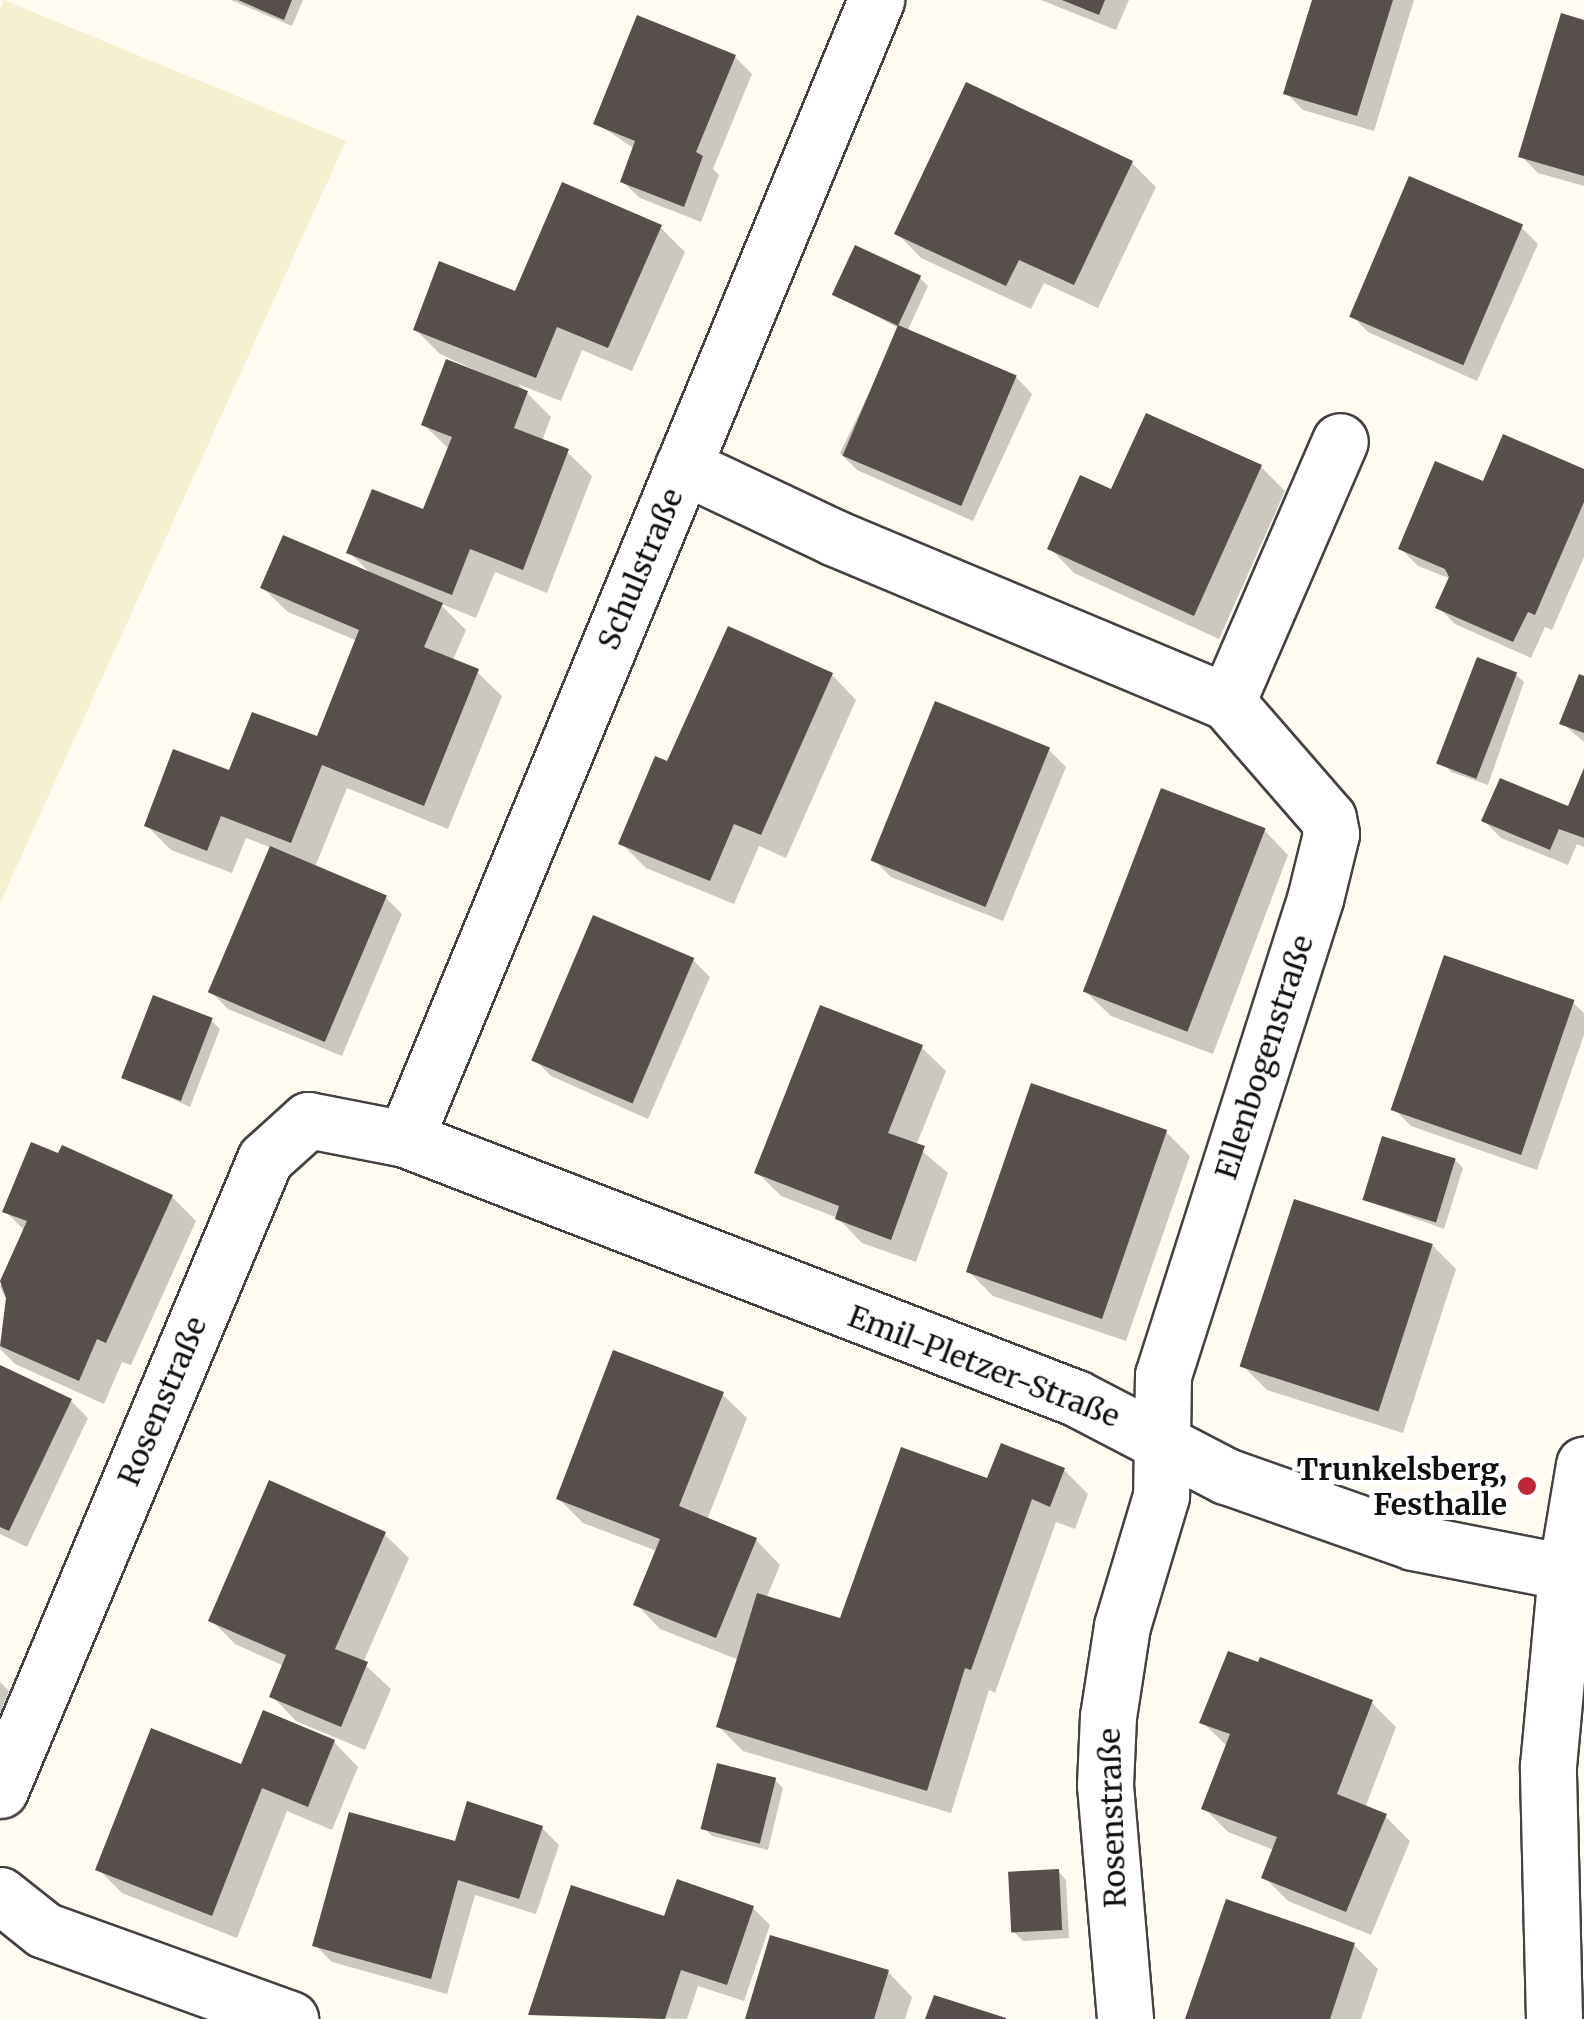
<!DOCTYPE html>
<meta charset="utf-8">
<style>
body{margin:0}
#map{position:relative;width:1584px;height:2019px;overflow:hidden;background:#fffbf1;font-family:Merriweather,serif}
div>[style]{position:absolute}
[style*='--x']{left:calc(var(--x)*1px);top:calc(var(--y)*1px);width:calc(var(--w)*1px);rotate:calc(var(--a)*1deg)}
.farmland>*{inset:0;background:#f5f0d1}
.shadow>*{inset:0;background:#0003}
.building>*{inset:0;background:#574f4b;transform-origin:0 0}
.roads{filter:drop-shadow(2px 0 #424242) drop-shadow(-2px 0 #424242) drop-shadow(0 2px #424242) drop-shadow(0 -2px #424242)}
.minor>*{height:55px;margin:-27.5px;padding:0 27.5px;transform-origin:27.5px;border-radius:27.5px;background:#fff}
.dots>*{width:28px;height:28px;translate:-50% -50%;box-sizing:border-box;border:5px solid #fff;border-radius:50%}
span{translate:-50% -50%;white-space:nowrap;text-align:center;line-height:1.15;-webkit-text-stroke:10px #fff;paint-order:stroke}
.street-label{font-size:30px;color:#0f0f0f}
.poi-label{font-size:30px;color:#0f0f0f;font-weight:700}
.right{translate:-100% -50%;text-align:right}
</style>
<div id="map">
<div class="farmland">
<i style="clip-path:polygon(4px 0,346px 141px,0 903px,0 9px)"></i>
</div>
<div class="shadow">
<i style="clip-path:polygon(231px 0,303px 0,292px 26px)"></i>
<i style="clip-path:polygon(1041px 0,1129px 0,1116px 30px)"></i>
<i style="clip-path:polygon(1314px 0,1414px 0,1374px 131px,1303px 110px,1286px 93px)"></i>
<i style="clip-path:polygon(1584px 22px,1584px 186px,1538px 173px,1521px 156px)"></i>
<i style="clip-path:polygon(735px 57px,752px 74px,713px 169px,719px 175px,701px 222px,640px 198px,623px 182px,635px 149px,596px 123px)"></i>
<i style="clip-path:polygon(1132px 163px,1156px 187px,1098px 308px,1044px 283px,1031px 309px,921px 258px,897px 233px)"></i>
<i style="clip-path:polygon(660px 227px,685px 252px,632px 371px,582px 350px,561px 401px,518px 384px,551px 417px,542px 441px,567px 452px,592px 476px,547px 593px,495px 572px,476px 618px,439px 603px,466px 630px,452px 662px,477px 672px,502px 696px,448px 829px,347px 788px,315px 867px,385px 897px,402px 914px,342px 1056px,228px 1009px,211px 992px,272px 848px,246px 838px,232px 873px,171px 850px,146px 825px,230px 773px,318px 739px,358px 641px,288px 612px,263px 588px,373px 576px,349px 552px,425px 513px,450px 450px,424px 425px,514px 388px,440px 354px,415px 329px,516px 294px)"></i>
<i style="clip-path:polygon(1521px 227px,1538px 244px,1477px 381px,1368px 332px,1351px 315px)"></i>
<i style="clip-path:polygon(920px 278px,928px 286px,907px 332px,1016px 377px,1032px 394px,973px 521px,857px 470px,840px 453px,900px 329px,835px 294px)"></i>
<i style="clip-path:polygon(1261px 467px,1285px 491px,1219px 639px,1074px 573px,1050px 548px,1112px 493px)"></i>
<i style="clip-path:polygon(1584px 472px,1584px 557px,1552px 630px,1545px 627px,1531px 658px,1455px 624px,1438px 607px,1451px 579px,1418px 566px,1401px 549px)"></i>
<i style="clip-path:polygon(1515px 674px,1524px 682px,1488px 785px,1451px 772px,1443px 764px)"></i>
<i style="clip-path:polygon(832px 675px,856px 700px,786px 858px,759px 846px,734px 904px,646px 868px,621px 843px,669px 764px)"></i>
<i style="clip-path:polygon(1584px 679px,1584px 742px,1562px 723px)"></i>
<i style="clip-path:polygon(1049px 750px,1066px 767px,1003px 921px,891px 877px,874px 860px)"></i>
<i style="clip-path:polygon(1584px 774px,1584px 847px,1577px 844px,1568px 865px,1501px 838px,1484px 821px,1570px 809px)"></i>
<i style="clip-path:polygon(1264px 830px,1288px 855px,1213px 1054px,1111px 1016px,1086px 992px)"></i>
<i style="clip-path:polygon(693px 960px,710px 977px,648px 1119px,551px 1076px,534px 1059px)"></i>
<i style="clip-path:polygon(1572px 1002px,1584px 1013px,1584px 1035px,1537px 1170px,1411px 1126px,1394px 1109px)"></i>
<i style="clip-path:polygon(212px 1021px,220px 1029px,190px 1107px,125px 1077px)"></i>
<i style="clip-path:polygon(921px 1047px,946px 1071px,916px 1146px,948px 1173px,916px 1262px,862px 1243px,838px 1218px,781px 1196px,757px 1172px)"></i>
<i style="clip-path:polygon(1165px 1131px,1190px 1156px,1126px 1341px,993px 1296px,969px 1272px)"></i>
<i style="clip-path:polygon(59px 1156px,172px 1197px,196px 1221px,131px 1365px,122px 1362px,104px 1404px,15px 1364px,0 1349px,8px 1302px,0 1287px,25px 1231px,5px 1211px)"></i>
<i style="clip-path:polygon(1455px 1160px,1463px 1168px,1444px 1229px,1365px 1200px)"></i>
<i style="clip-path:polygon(1432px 1245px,1456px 1269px,1403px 1433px,1267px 1390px,1243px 1366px)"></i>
<i style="clip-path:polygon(0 1368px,71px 1401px,88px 1418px,27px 1547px,0 1534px)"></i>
<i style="clip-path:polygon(722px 1394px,747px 1418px,707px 1520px,756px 1540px,780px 1565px,766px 1599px,842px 1622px,1064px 1470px,1088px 1494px,1075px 1529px,1056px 1522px,995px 1693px,989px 1690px,951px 1813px,743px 1751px,718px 1726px,739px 1660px,660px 1629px,636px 1604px,657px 1551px,583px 1523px,559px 1499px)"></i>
<i style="clip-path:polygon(384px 1534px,409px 1558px,363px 1663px,391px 1689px,365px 1750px,296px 1721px,272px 1696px,284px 1666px,235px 1644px,211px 1620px)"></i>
<i style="clip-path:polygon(0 1682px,9px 1691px,0 1714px)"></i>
<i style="clip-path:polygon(1372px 1703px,1396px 1727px,1365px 1808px,1385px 1816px,1410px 1841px,1371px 1935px,1288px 1901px,1264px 1877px,1274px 1850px,1228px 1832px,1204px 1808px,1228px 1747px,1202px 1722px)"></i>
<i style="clip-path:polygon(334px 1742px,358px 1767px,332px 1830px,287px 1811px,237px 1938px,122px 1893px,98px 1869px,242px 1767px)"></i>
<i style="clip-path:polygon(775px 1780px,783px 1788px,768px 1850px,712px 1836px,704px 1828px)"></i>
<i style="clip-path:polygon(542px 1828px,559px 1845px,536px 1914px,475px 1895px,447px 1994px,332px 1962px,315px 1945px,457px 1844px)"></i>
<i style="clip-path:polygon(1058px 1871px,1066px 1880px,1069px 1938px,1023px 1941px,1014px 1932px)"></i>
<i style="clip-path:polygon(753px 1908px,770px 1925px,744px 2001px,698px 1986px,687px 2019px,531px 2015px,666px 1919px)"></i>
<i style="clip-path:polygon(1354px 1945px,1378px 1969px,1361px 2019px,1188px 2019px)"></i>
<i style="clip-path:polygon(888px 1972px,912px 1997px,905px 2019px,747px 2019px)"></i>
</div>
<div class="building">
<i style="clip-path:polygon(238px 0,292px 0,284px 20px)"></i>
<i style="clip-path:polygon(1062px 0,1105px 0,1099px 15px)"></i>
<i style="clip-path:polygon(1312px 0,1393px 0,1357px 116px,1283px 94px)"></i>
<i style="clip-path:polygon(1561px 13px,1584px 20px,1584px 176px,1518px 157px)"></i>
<i style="clip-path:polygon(637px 15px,736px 55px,696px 152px,703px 156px,684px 207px,620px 182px,635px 141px,593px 124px)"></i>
<i style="clip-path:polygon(966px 82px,1133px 161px,1074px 285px,1019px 260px,1006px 286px,894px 234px)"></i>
<i style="left:1409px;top:176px;width:124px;height:153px;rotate:23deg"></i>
<i style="clip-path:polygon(562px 182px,662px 225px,608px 348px,557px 327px,536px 378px,413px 330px,439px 261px,515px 291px)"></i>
<i style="left:855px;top:245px;width:73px;height:55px;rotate:25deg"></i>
<i style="left:898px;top:325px;width:129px;height:142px;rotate:23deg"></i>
<i style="clip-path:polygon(446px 359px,528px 391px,514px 428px,569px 449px,523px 570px,470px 549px,452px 595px,346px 553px,372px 489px,423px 509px,452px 437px,421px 425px)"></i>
<i style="clip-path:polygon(1146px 413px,1262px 465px,1194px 616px,1047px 549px,1080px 475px,1111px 489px)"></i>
<i style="clip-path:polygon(1503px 434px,1584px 469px,1584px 502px,1535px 615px,1528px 612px,1513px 642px,1435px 608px,1449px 577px,1445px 569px,1398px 549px,1435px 461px,1483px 481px)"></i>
<i style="clip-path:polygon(283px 535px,443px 603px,424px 647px,479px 669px,424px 806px,322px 765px,291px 843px,221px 816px,207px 851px,144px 826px,173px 749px,229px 770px,252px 712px,317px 736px,359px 630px,260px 588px)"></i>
<i style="clip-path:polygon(728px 626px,833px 673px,761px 835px,734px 824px,710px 881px,618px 844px,655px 756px,667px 761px)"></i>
<i style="left:1477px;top:657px;width:43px;height:114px;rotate:21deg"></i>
<i style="clip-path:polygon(1579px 674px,1584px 676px,1584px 733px,1559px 724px)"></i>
<i style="left:935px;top:701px;width:124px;height:172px;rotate:22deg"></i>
<i style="clip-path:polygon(1584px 768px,1584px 838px,1559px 829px,1550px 850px,1481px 821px,1500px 778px,1568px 806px)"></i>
<i style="left:1161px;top:788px;width:112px;height:218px;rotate:21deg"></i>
<i style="left:270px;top:846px;width:127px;height:159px;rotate:23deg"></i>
<i style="left:593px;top:915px;width:110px;height:158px;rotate:23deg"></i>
<i style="left:1444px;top:955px;width:138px;height:164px;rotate:19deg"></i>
<i style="left:153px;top:995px;width:64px;height:89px;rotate:21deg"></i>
<i style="clip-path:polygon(820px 1005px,923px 1045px,888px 1133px,925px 1146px,891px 1240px,835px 1219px,839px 1206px,754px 1173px)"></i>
<i style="left:1031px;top:1083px;width:144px;height:200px;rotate:19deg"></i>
<i style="left:1382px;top:1136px;width:77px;height:67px;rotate:17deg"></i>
<i style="clip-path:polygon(31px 1142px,58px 1153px,62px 1145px,173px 1195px,106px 1343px,97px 1339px,79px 1381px,0 1346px,6px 1298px,0 1281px,27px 1221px,2px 1212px)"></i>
<i style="left:1294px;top:1199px;width:146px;height:176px;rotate:18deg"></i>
<i style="clip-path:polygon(613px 1350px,724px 1392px,679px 1506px,757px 1538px,716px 1638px,633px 1605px,660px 1539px,556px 1499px)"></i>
<i style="clip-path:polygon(0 1365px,72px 1399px,9px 1531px,0 1527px)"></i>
<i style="clip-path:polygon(1001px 1443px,1065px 1468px,1050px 1507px,1032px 1499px,971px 1670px,965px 1668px,927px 1791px,716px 1727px,757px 1593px,840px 1618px,901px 1447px,987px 1478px)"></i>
<i style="clip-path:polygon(269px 1480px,386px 1532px,335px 1649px,368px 1662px,341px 1727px,269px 1697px,286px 1655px,208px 1621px)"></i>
<i style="clip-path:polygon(1228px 1651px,1258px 1662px,1260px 1657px,1373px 1700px,1337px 1794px,1387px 1814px,1346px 1912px,1261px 1878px,1277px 1837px,1201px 1809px,1230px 1734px,1199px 1723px)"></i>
<i style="clip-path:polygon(263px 1710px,335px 1740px,308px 1807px,262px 1788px,212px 1916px,95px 1870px,151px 1728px,241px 1764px)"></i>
<i style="left:717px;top:1763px;width:61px;height:68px;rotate:14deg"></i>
<i style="clip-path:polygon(467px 1801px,543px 1826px,519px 1899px,458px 1880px,431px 1979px,312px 1946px,349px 1812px,455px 1841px)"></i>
<i style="left:1059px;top:1869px;width:61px;height:51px;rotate:87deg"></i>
<i style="clip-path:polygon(677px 1879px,754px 1906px,727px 1985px,681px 1970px,665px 2019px,528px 2015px,571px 1885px,664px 1916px)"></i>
<i style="clip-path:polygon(1226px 1899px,1355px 1943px,1330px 2019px,1185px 2019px)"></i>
<i style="clip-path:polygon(770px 1935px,889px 1970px,874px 2019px,745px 2019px)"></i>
<i style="clip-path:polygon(934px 1995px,1006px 2018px,1006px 2019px,925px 2019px)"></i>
</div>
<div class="roads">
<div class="minor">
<i style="--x:683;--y:466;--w:168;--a:25.3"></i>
<i style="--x:835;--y:538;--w:425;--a:22.7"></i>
<i style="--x:1227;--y:702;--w:154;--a:49"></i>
<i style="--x:1328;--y:818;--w:16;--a:79"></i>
<i style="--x:1331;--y:834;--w:67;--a:103.8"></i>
<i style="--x:1315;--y:899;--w:500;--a:107.7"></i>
<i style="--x:1163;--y:1375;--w:121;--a:90.9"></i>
<i style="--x:1161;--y:1496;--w:136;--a:106.7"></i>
<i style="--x:1122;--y:1626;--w:91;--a:98.8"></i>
<i style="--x:1108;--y:1716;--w:69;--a:92.5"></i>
<i style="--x:1105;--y:1785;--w:235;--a:85.1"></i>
<i style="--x:1227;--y:702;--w:284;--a:-66.6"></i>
<i style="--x:405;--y:1139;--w:1233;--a:-67.53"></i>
<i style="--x:0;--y:1790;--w:684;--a:-67.22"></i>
<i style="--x:265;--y:1159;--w:58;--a:-42.2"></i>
<i style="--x:308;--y:1120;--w:99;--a:11.1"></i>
<i style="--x:405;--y:1139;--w:719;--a:21.11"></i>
<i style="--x:1076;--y:1398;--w:169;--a:27.5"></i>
<i style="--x:1226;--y:1476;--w:198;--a:19.4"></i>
<i style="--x:1413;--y:1542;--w:156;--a:11.1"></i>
<i style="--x:0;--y:1895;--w:56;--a:38.5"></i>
<i style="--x:44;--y:1930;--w:262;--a:19.9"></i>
<i style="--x:1554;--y:2019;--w:253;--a:-91.4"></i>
<i style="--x:1548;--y:1766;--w:195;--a:-84.7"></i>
<i style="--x:1566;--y:1572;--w:109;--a:-80.5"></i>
</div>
</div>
<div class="dots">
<i style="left:1527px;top:1486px;background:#bf2735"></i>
</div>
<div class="street-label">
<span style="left:640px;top:569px;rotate:-67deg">Schulstraße</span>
<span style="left:1264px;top:1057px;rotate:-72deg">Ellenbogenstraße</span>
<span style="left:984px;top:1366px;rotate:21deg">Emil-Pletzer-Straße</span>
<span style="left:162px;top:1401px;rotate:-67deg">Rosenstraße</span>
<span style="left:1112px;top:1818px;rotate:-92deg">Rosenstraße</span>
</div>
<div class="poi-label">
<span class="right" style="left:1507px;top:1486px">Trunkelsberg,<br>Festhalle</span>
</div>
</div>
